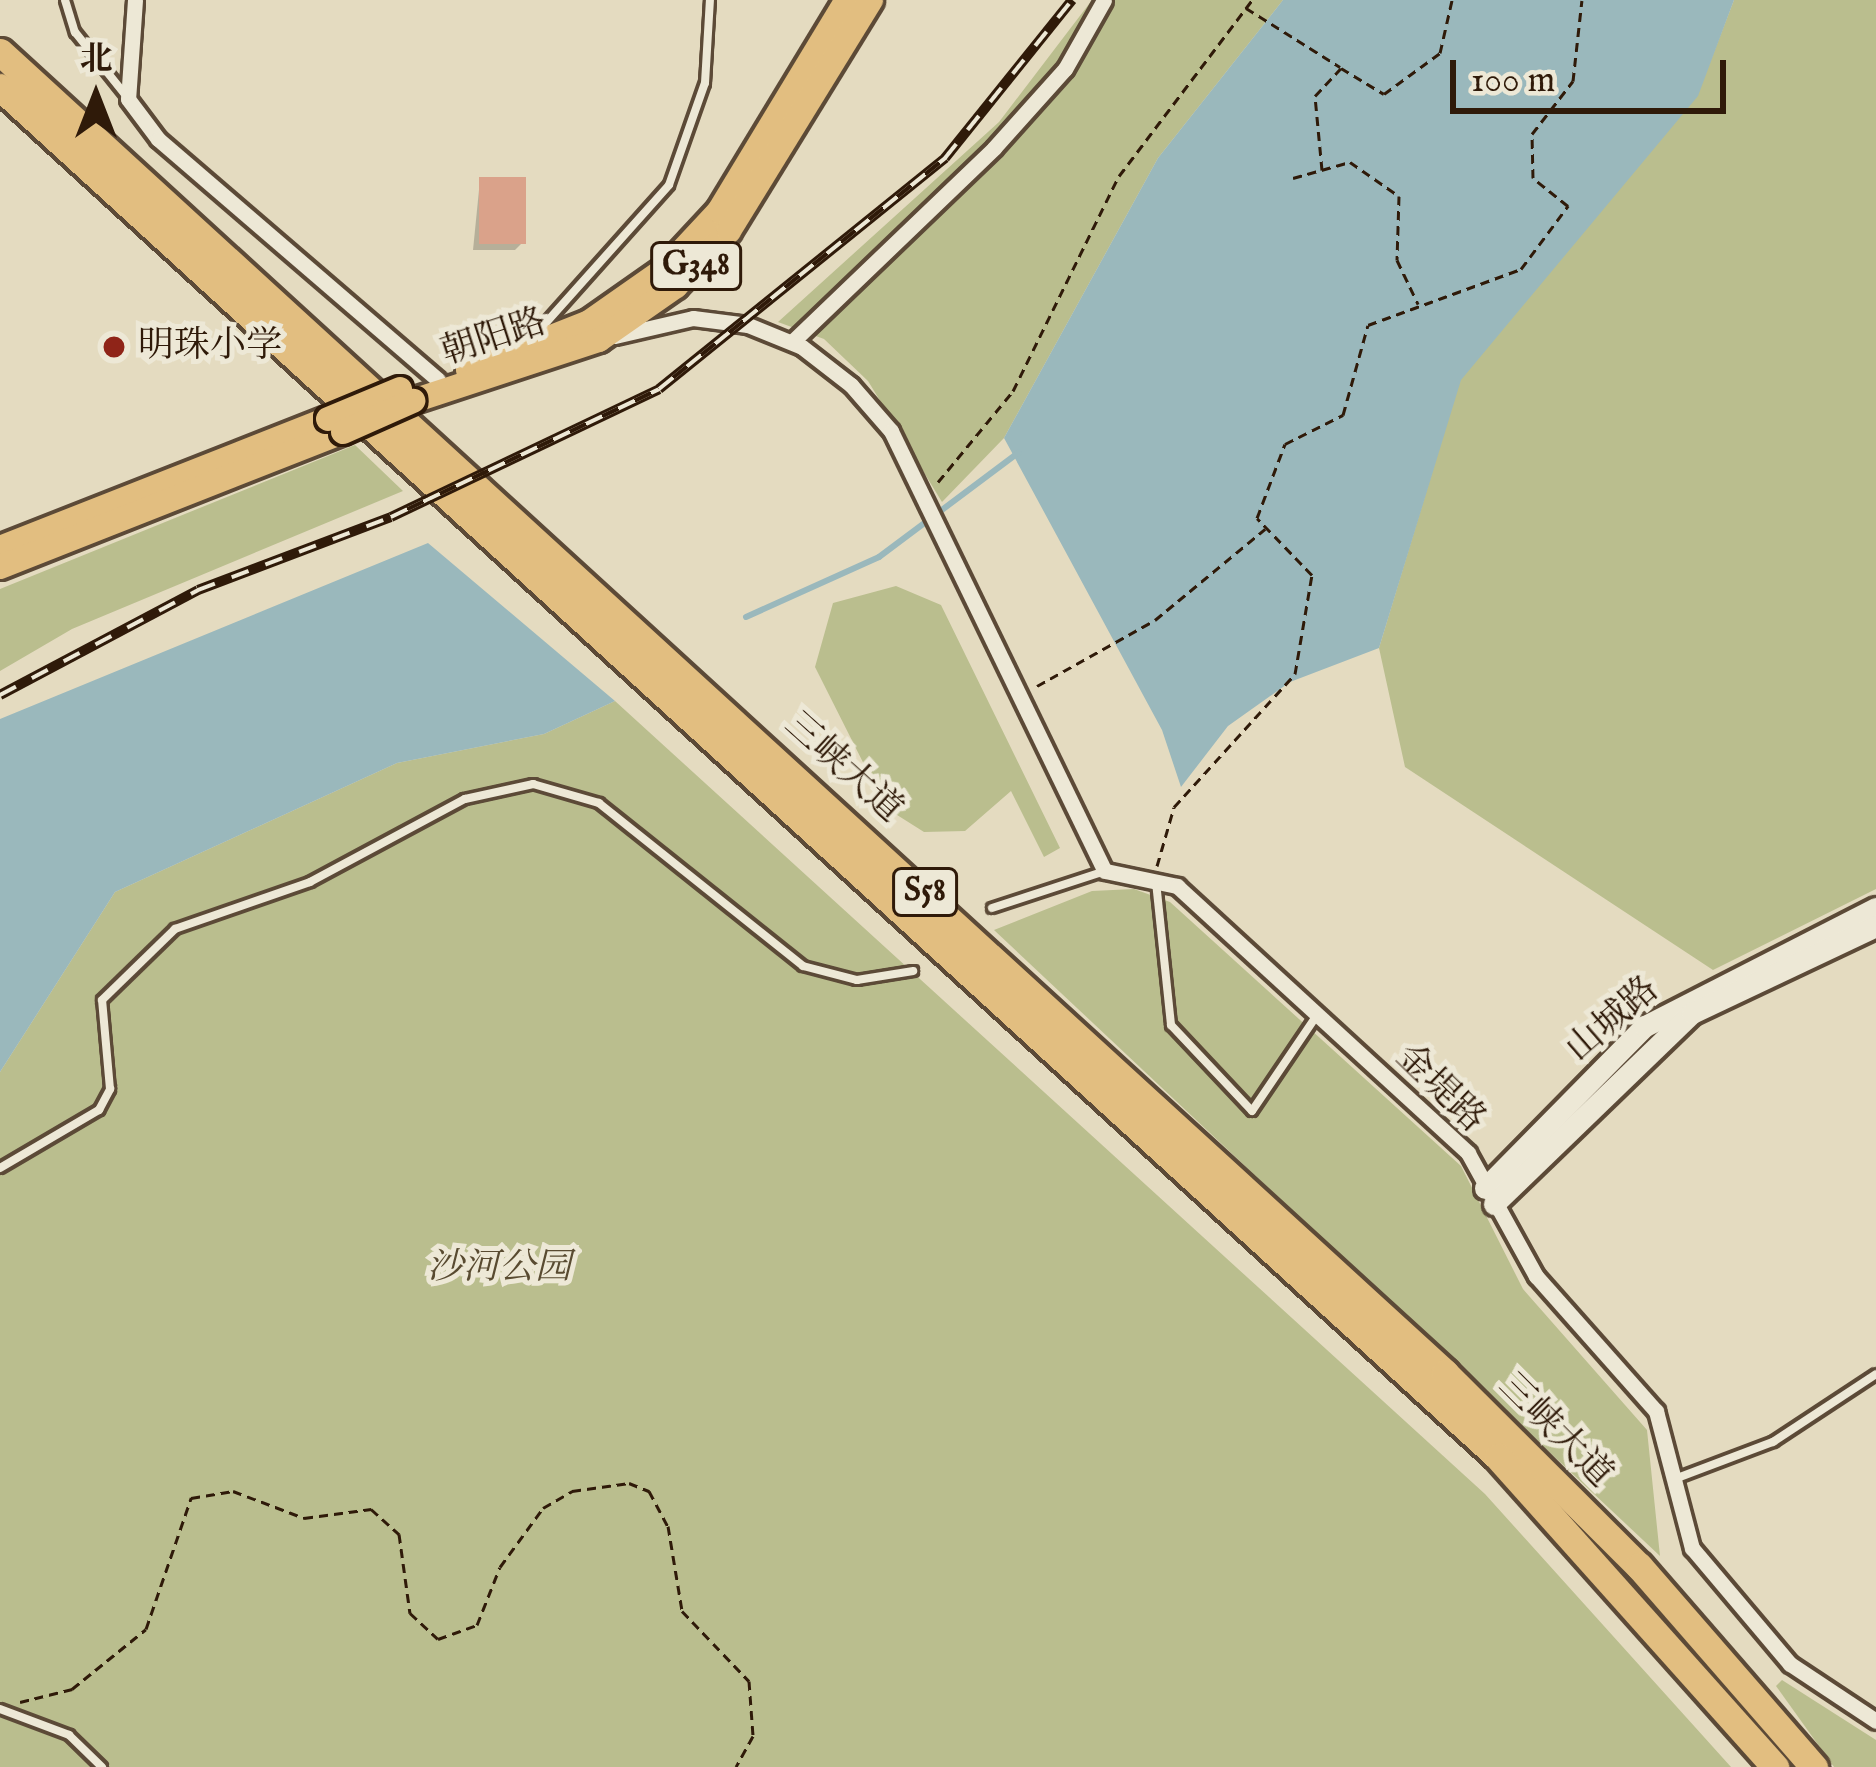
<!DOCTYPE html>
<meta charset="utf-8">
<style>
body{margin:0}
#map{position:relative;width:1876px;height:1767px;overflow:hidden;background:#e4dbc0;font-family:"IM FELL English","Noto Serif SC",serif}
div>[style]{position:absolute}
[style*='--x']{left:calc(var(--x)*1px);top:calc(var(--y)*1px);width:calc(var(--w)*1px);rotate:calc(var(--a)*1deg)}
.green>*{inset:0;background:#babe8e}
.water>*{inset:0;background:#9ab8bc}
.shadow>*{inset:0;background:#0003}
.stream>*{height:6px;margin:-3px;padding:0 3px;transform-origin:3px;border-radius:3px;background:#9ab8bc}
.building>*{inset:0;background:#daa28a;transform-origin:0 0}
.path>*{height:3px;margin-top:-1.5px;transform-origin:0;background:repeating-linear-gradient(90deg,#2f1a09 0 9px,transparent 0 15px)}
.roads{filter:drop-shadow(3px 0 #5c4a37) drop-shadow(-3px 0 #5c4a37) drop-shadow(0 3px #5c4a37) drop-shadow(0 -3px #5c4a37)}
.lane>*{height:8px;margin:-4px;padding:0 4px;transform-origin:4px;border-radius:4px;background:#ede8d6}
.street>*{height:15px;margin:-7.5px;padding:0 7.5px;transform-origin:7.5px;border-radius:7.5px;background:#ede8d6}
.secondary>*{height:21px;margin:-10.5px;padding:0 10.5px;transform-origin:10.5px;border-radius:10.5px;background:#ede8d6}
.primary>*{height:24px;margin:-12px;padding:0 12px;transform-origin:12px;border-radius:12px;background:#e2be80}
.highway>*{height:27px;margin:-13.5px;padding:0 13.5px;transform-origin:13.5px;border-radius:13.5px;background:#e2be80}
.rail>*{height:10px;margin-top:-5px;transform-origin:0;background:repeating-linear-gradient(90deg,#ede8d6 0 18px,#2f1a09 0 36px);box-sizing:border-box;border-block:3px solid #2f1a09}
.bridges{filter:drop-shadow(3px 0 #2f1a09) drop-shadow(-3px 0 #2f1a09) drop-shadow(0 3px #2f1a09) drop-shadow(0 -3px #2f1a09)}
.primary-bridge>*{height:24px;margin:-12px;padding:0 12px;transform-origin:12px;border-radius:12px;background:#e2be80}
.dots>*{width:33px;height:33px;translate:-50% -50%;box-sizing:border-box;border:6px solid #ede8d6;border-radius:50%}
span{translate:-50% -50%;white-space:nowrap;text-align:center;line-height:1.15;-webkit-text-stroke:10px #ede8d6;paint-order:stroke}
.shield-label span{padding:3px 9px;background:#ede8d6;border:3px solid;border-radius:9px;-webkit-text-stroke-width:0}
.shield-label{font-size:33px;color:#2f1a09;font-weight:700}
.street-label{font-size:36px;color:#2f1a09}
.poi-label{font-size:36px;color:#2f1a09}
.left{translate:0 -50%;text-align:left}
.park-label{font-size:36px;color:#594b31;font-style:italic}
.north{position:absolute;left:36px;top:36px;width:120px;height:120px;-webkit-text-stroke:9px #ede8d6;paint-order:stroke;rotate:0deg;font-size:33px;font-weight:700;line-height:48px;text-align:center;color:#2f1a09}
.north::after{content:'';display:block;margin:auto;width:42px;height:54px;background:#2f1a09;clip-path:polygon(50% 0,100% 100%,50% 72%,0 100%)}
.scale{position:absolute;left:1450px;top:60px;width:276px;height:54px;box-sizing:border-box;border:6px solid #2f1a09;border-top:0;padding-left:15px;font-size:36px;line-height:42px;white-space:nowrap;color:#2f1a09;-webkit-text-stroke:9px #ede8d6;paint-order:stroke}
</style>
<div id="map">
<div class="green">
<i style="clip-path:polygon(1092px 0,1283px 0,1158px 158px,1004px 438px,942px 502px,868px 381px,824px 339px,778px 322px,999px 122px)"></i>
<i style="clip-path:polygon(1734px 0,1876px 0,1876px 889px,1713px 970px,1405px 767px,1379px 648px,1460px 380px,1697px 96px)"></i>
<i style="clip-path:polygon(355px 445px,403px 491px,72px 629px,0 671px,0 589px)"></i>
<i style="clip-path:polygon(896px 586px,941px 605px,1060px 848px,1044px 857px,1011px 791px,965px 831px,924px 832px,886px 808px,815px 667px,833px 603px)"></i>
<i style="clip-path:polygon(615px 701px,1485px 1494px,1731px 1767px,0 1767px,0 1072px,115px 892px,397px 763px,544px 734px)"></i>
<i style="clip-path:polygon(1134px 889px,1170px 902px,1461px 1166px,1523px 1289px,1647px 1430px,1660px 1556px,994px 930px,1092px 891px)"></i>
<i style="clip-path:polygon(1782px 1680px,1876px 1740px,1876px 1767px,1834px 1767px,1776px 1686px)"></i>
</div>
<div class="water">
<i style="clip-path:polygon(1283px 0,1734px 0,1698px 96px,1461px 380px,1379px 648px,1290px 682px,1228px 726px,1181px 787px,1162px 730px,1004px 438px,1158px 158px)"></i>
<i style="clip-path:polygon(428px 543px,615px 701px,544px 734px,397px 763px,115px 892px,0 1072px,0 719px)"></i>
</div>
<div class="shadow">
<i style="clip-path:polygon(480px 180px,522px 243px,515px 250px,473px 250px)"></i>
</div>
<div class="stream">
<i style="--x:746;--y:617;--w:146;--a:-24.3"></i>
<i style="--x:879;--y:557;--w:174;--a:-36.8"></i>
</div>
<div class="building">
<i style="left:479px;top:177px;width:47px;height:67px"></i>
</div>
<div class="path">
<i style="--x:1246;--y:8;--w:111;--a:32.1"></i>
<i style="--x:1322;--y:170;--w:74;--a:-95.4"></i>
<i style="--x:1315;--y:96;--w:38;--a:-47"></i>
<i style="--x:1341;--y:68;--w:50;--a:31.2"></i>
<i style="--x:1384;--y:94;--w:69;--a:-36.2"></i>
<i style="--x:1440;--y:53;--w:54;--a:-77.2"></i>
<i style="--x:1293;--y:178;--w:59;--a:-15.7"></i>
<i style="--x:1350;--y:162;--w:60;--a:34.8"></i>
<i style="--x:1399;--y:196;--w:64;--a:91.8"></i>
<i style="--x:1397;--y:260;--w:49;--a:64.5"></i>
<i style="--x:938;--y:482;--w:118;--a:-50.5"></i>
<i style="--x:1013;--y:391;--w:240;--a:-63.8"></i>
<i style="--x:1119;--y:176;--w:221;--a:-52.9"></i>
<i style="--x:1037;--y:686;--w:135;--a:-29.2"></i>
<i style="--x:1155;--y:620;--w:143;--a:-39.6"></i>
<i style="--x:1157;--y:866;--w:61;--a:-73.9"></i>
<i style="--x:1174;--y:807;--w:180;--a:-47.7"></i>
<i style="--x:1295;--y:674;--w:100;--a:-80.3"></i>
<i style="--x:1312;--y:575;--w:79;--a:-134"></i>
<i style="--x:1257;--y:518;--w:79;--a:-69.3"></i>
<i style="--x:1285;--y:444;--w:65;--a:-26.6"></i>
<i style="--x:1343;--y:415;--w:93;--a:-74.5"></i>
<i style="--x:1368;--y:325;--w:163;--a:-20.1"></i>
<i style="--x:1521;--y:269;--w:79;--a:-53.3"></i>
<i style="--x:1568;--y:206;--w:45;--a:-141.3"></i>
<i style="--x:1533;--y:178;--w:44;--a:-91.3"></i>
<i style="--x:1532;--y:134;--w:67;--a:-52.3"></i>
<i style="--x:1573;--y:81;--w:81;--a:-83.7"></i>
<i style="--x:20;--y:1702;--w:54;--a:-14"></i>
<i style="--x:72;--y:1689;--w:95;--a:-39"></i>
<i style="--x:146;--y:1629;--w:139;--a:-71"></i>
<i style="--x:191;--y:1498;--w:43;--a:-9.5"></i>
<i style="--x:233;--y:1491;--w:76;--a:20.8"></i>
<i style="--x:304;--y:1518;--w:68;--a:-7.7"></i>
<i style="--x:371;--y:1509;--w:38;--a:42"></i>
<i style="--x:399;--y:1534;--w:80;--a:82.1"></i>
<i style="--x:410;--y:1613;--w:38;--a:43"></i>
<i style="--x:438;--y:1639;--w:41;--a:-19.7"></i>
<i style="--x:477;--y:1625;--w:62;--a:-68.4"></i>
<i style="--x:500;--y:1567;--w:73;--a:-53.9"></i>
<i style="--x:543;--y:1508;--w:34;--a:-30"></i>
<i style="--x:572;--y:1491;--w:58;--a:-8"></i>
<i style="--x:629;--y:1483;--w:22;--a:22"></i>
<i style="--x:649;--y:1491;--w:40;--a:62"></i>
<i style="--x:668;--y:1526;--w:86;--a:80.6"></i>
<i style="--x:682;--y:1611;--w:97;--a:46.3"></i>
<i style="--x:749;--y:1681;--w:55;--a:85.8"></i>
<i style="--x:753;--y:1736;--w:35;--a:119"></i>
</div>
<div class="roads">
<div class="lane">
<i style="--x:65;--y:0;--w:34;--a:73"></i>
<i style="--x:75;--y:32;--w:83;--a:51.3"></i>
<i style="--x:535;--y:335;--w:201;--a:-48.2"></i>
<i style="--x:669;--y:185;--w:108;--a:-70.6"></i>
<i style="--x:705;--y:83;--w:83;--a:-86.6"></i>
<i style="--x:1156;--y:882;--w:144;--a:84"></i>
<i style="--x:1171;--y:1025;--w:118;--a:46.7"></i>
<i style="--x:1252;--y:1111;--w:116;--a:-55.9"></i>
<i style="--x:992;--y:908;--w:119;--a:-18.1"></i>
<i style="--x:0;--y:1168;--w:115;--a:-30.4"></i>
<i style="--x:99;--y:1110;--w:24;--a:-62"></i>
<i style="--x:110;--y:1089;--w:89;--a:-95.1"></i>
<i style="--x:102;--y:1000;--w:102;--a:-44.2"></i>
<i style="--x:175;--y:929;--w:143;--a:-19.2"></i>
<i style="--x:310;--y:882;--w:176;--a:-28.2"></i>
<i style="--x:465;--y:799;--w:70;--a:-12.4"></i>
<i style="--x:533;--y:784;--w:69;--a:16.1"></i>
<i style="--x:599;--y:803;--w:261;--a:38.6"></i>
<i style="--x:803;--y:966;--w:56;--a:14.5"></i>
<i style="--x:857;--y:980;--w:57;--a:-9.1"></i>
<i style="--x:1677;--y:1478;--w:103;--a:-20.6"></i>
<i style="--x:1773;--y:1442;--w:123;--a:-33.4"></i>
<i style="--x:0;--y:1709;--w:74;--a:20.6"></i>
<i style="--x:69;--y:1735;--w:46;--a:44.1"></i>
</div>
<div class="street">
<i style="--x:135;--y:0;--w:99;--a:94"></i>
<i style="--x:128;--y:99;--w:50;--a:53.1"></i>
<i style="--x:158;--y:139;--w:369;--a:40.7"></i>
<i style="--x:615;--y:336;--w:80;--a:-13"></i>
<i style="--x:693;--y:318;--w:55;--a:7.3"></i>
<i style="--x:748;--y:325;--w:58;--a:22.2"></i>
<i style="--x:802;--y:347;--w:62;--a:37.8"></i>
<i style="--x:851;--y:385;--w:61;--a:49"></i>
<i style="--x:891;--y:431;--w:489;--a:64.1"></i>
<i style="--x:1105;--y:871;--w:74;--a:11.8"></i>
<i style="--x:1177;--y:886;--w:395;--a:42.5"></i>
<i style="--x:1468;--y:1153;--w:141;--a:61.1"></i>
<i style="--x:1536;--y:1276;--w:181;--a:48.4"></i>
<i style="--x:1656;--y:1411;--w:142;--a:75.3"></i>
<i style="--x:1692;--y:1548;--w:152;--a:49.8"></i>
<i style="--x:1790;--y:1664;--w:103;--a:33.5"></i>
<i style="--x:792;--y:342;--w:280;--a:-43.8"></i>
<i style="--x:994;--y:148;--w:106;--a:-48.1"></i>
<i style="--x:1065;--y:69;--w:79;--a:-60.5"></i>
</div>
<div class="secondary">
<i style="--x:1485;--y:1188;--w:228;--a:-45.4"></i>
<i style="--x:1645;--y:1026;--w:259;--a:-27.1"></i>
<i style="--x:1494;--y:1204;--w:275;--a:-44"></i>
<i style="--x:1692;--y:1013;--w:204;--a:-25.3"></i>
</div>
<div class="primary">
<i style="--x:468;--y:370;--w:130;--a:-21.6"></i>
<i style="--x:589;--y:322;--w:94;--a:-35"></i>
<i style="--x:666;--y:268;--w:78;--a:-47.1"></i>
<i style="--x:719;--y:211;--w:247;--a:-58.8"></i>
<i style="--x:413;--y:401;--w:196;--a:-18.2"></i>
<i style="--x:599;--y:340;--w:94;--a:-35"></i>
<i style="--x:676;--y:286;--w:76;--a:-46.1"></i>
<i style="--x:729;--y:231;--w:271;--a:-58.4"></i>
<i style="--x:0;--y:548;--w:352;--a:-21.5"></i>
<i style="--x:0;--y:567;--w:369;--a:-21.5"></i>
</div>
<div class="highway">
<i style="--x:0;--y:52;--w:1958;--a:42.43"></i>
<i style="--x:1445;--y:1373;--w:274;--a:44.9"></i>
<i style="--x:1639;--y:1566;--w:267;--a:49"></i>
<i style="--x:0;--y:87;--w:2030;--a:42.44"></i>
<i style="--x:1498;--y:1457;--w:416;--a:48.2"></i>
</div>
</div>
<div class="rail">
<i style="--x:0;--y:695;--w:224;--a:-27.9"></i>
<i style="--x:198;--y:590;--w:206;--a:-20.7"></i>
<i style="--x:391;--y:517;--w:297;--a:-25.5"></i>
<i style="--x:659;--y:389;--w:368;--a:-38.9"></i>
<i style="--x:945;--y:158;--w:203;--a:-51.2"></i>
</div>
<div class="bridges">
<div class="primary-bridge">
<i style="--x:328;--y:419;--w:78;--a:-22.6"></i>
<i style="--x:343;--y:432;--w:77;--a:-23.9"></i>
</div>
</div>
<div class="dots">
<i style="left:114px;top:347px;background:#8f2418"></i>
</div>
<div class="shield-label">
<span style="left:696px;top:266px">G348</span>
<span style="left:925px;top:892px">S58</span>
</div>
<div class="street-label">
<span style="left:494px;top:338px;rotate:-18deg">朝阳路</span>
<span style="left:843px;top:768px;rotate:42deg">三峡大道</span>
<span style="left:1613px;top:1020px;rotate:-41deg">山城路</span>
<span style="left:1440px;top:1089px;rotate:44deg">金堤路</span>
<span style="left:1555px;top:1431px;rotate:45deg">三峡大道</span>
</div>
<div class="poi-label">
<span class="left" style="left:138px;top:347px">明珠小学</span>
</div>
<div class="park-label">
<span style="left:499px;top:1269px">沙河公园</span>
</div>
<div class="north">北</div>
<div class="scale">100 m</div>
</div>
